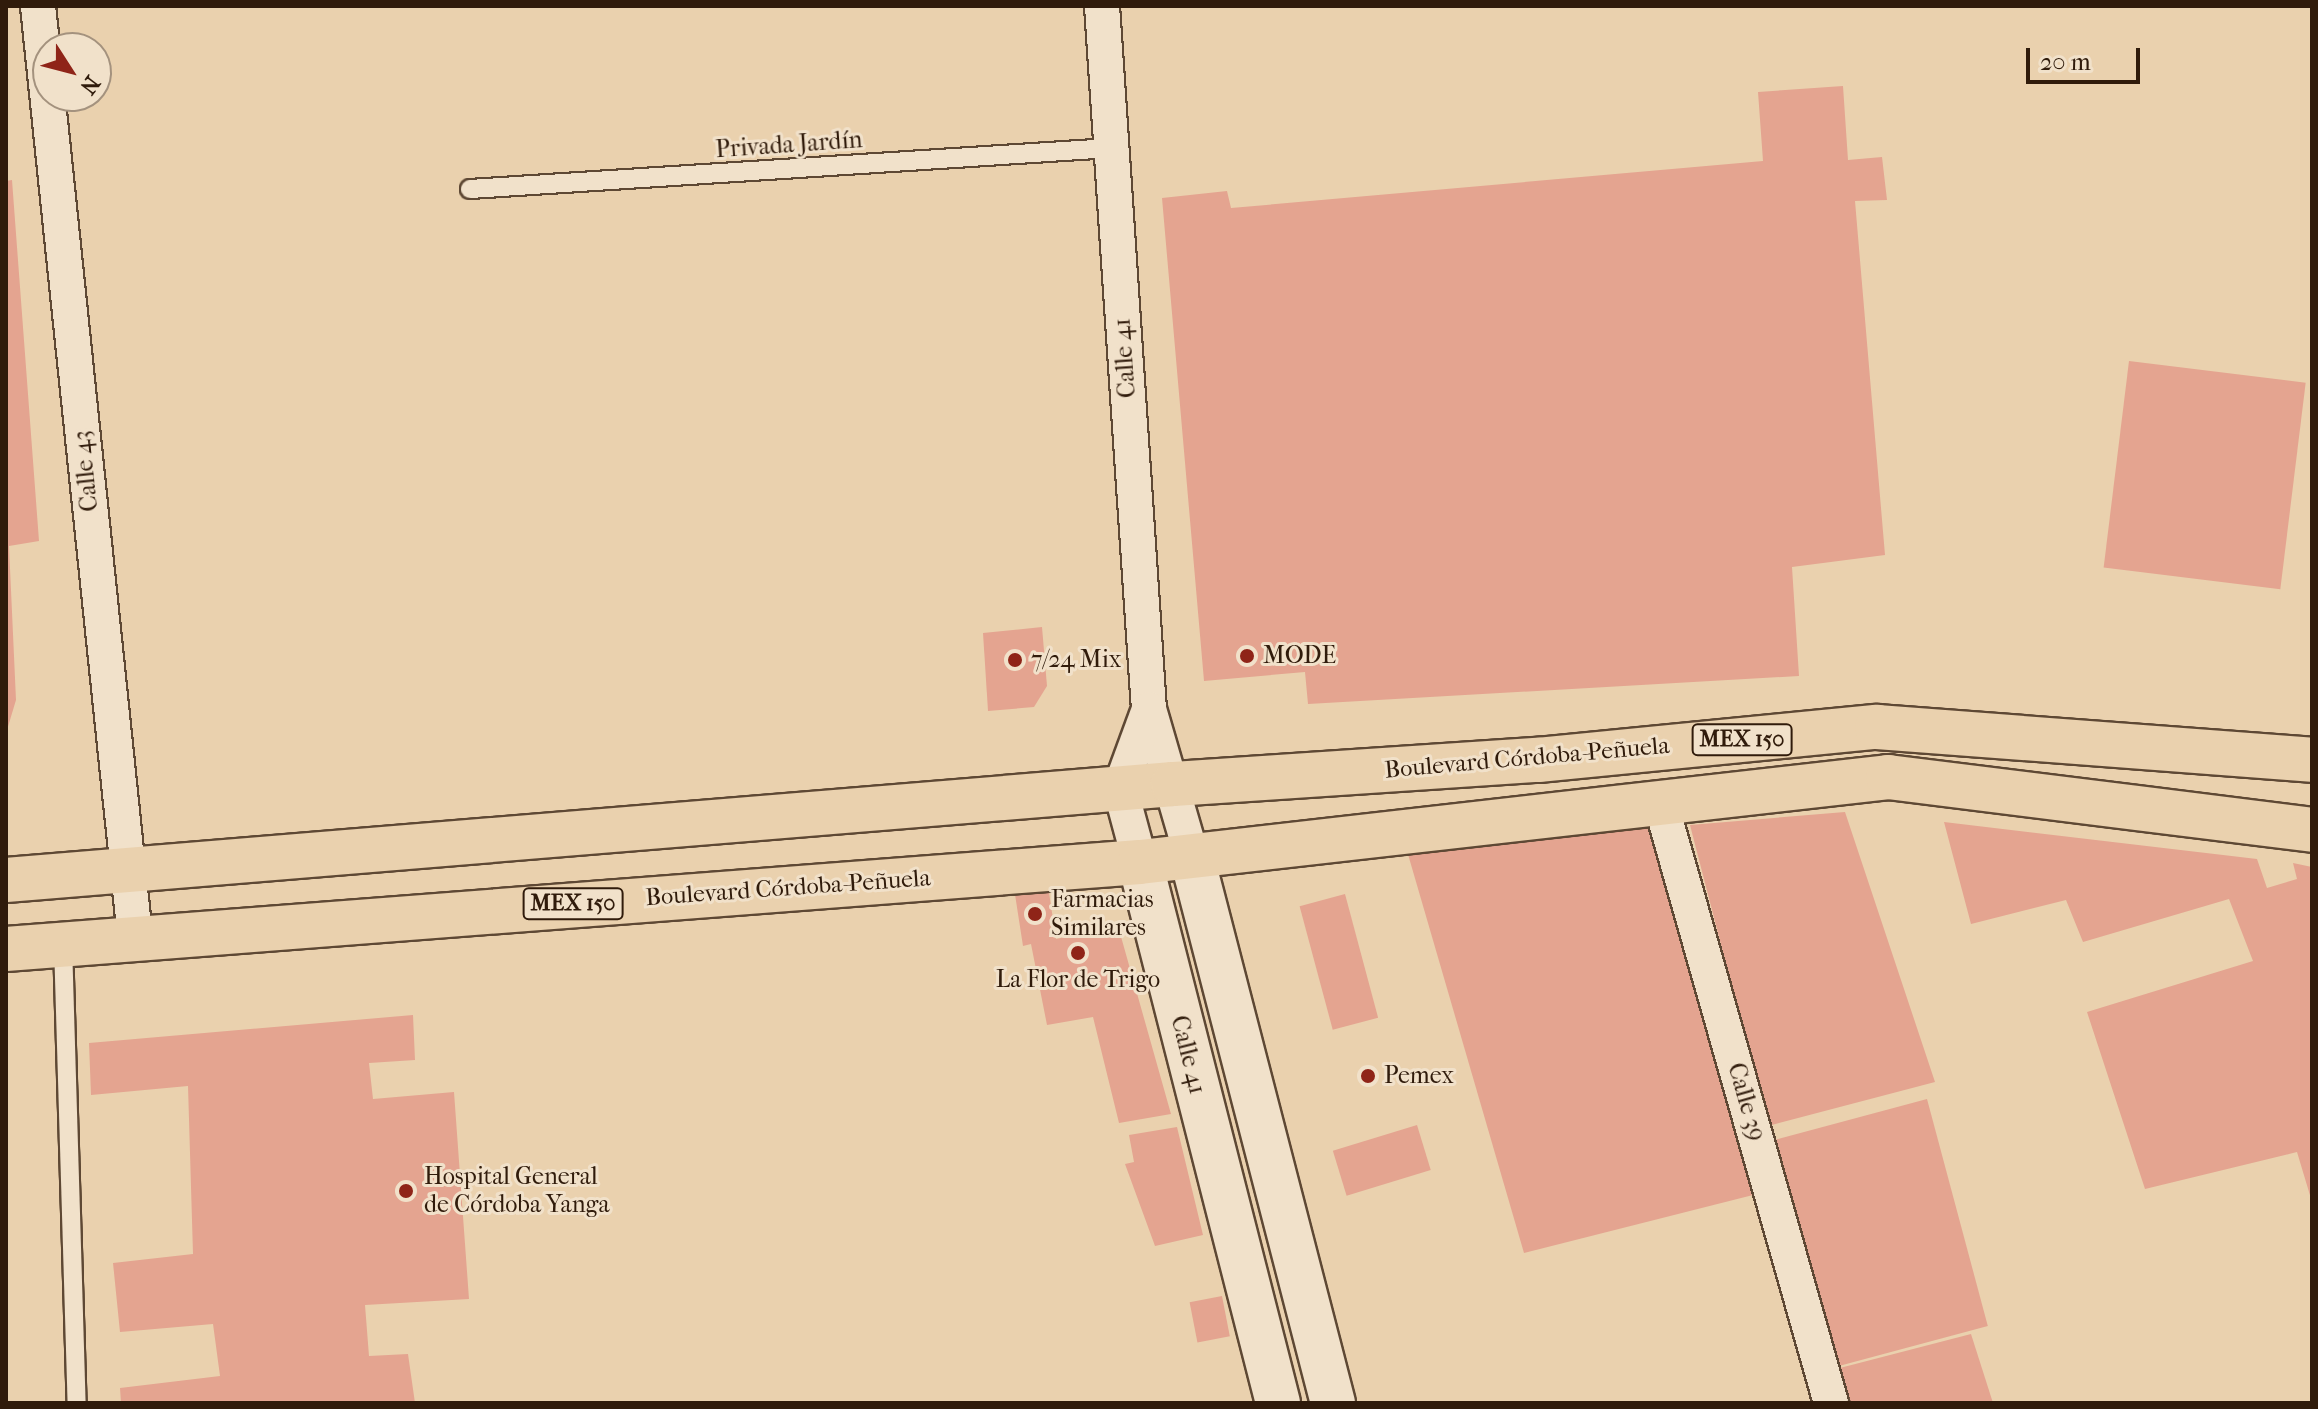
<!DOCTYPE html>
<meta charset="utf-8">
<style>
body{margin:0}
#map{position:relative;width:2318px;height:1409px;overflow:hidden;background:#ead1ae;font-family:"IM FELL French Canon",serif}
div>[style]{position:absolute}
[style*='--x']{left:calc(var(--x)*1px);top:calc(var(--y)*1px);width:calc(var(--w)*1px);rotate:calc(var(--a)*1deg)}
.building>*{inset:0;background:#e4a490;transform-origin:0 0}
.roads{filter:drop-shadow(2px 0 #5e4834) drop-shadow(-2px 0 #5e4834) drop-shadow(0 2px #5e4834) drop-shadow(0 -2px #5e4834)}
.service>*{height:18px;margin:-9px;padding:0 9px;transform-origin:9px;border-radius:9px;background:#f1e1ca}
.minor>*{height:34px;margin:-17px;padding:0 17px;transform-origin:17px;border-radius:17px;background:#f1e1ca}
.tertiary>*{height:44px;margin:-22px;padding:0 22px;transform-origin:22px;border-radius:22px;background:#f1e1ca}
.primary>*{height:44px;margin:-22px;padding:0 22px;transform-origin:22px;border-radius:22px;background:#ead1ae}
.dots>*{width:22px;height:22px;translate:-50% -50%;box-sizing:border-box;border:4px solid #f1e1ca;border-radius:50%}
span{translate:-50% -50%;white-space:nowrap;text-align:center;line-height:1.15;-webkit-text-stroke:6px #f1e1ca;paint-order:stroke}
.shield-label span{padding:2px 6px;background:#f1e1ca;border:2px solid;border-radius:6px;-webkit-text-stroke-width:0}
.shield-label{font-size:22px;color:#301b0b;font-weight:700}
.street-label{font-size:24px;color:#301b0b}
.poi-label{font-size:24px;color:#301b0b}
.left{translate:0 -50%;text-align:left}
.frame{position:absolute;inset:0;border:8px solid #301b0b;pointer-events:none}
.north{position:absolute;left:32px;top:32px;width:80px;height:80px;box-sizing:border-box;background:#f1e1ca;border:2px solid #a4927e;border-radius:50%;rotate:126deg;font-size:22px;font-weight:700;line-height:32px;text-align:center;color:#301b0b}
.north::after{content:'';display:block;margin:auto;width:28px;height:36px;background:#8f2418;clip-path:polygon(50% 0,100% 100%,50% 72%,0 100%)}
.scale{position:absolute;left:2026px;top:48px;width:114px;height:36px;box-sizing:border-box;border:4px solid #301b0b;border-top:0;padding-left:10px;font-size:24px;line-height:28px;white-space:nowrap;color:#301b0b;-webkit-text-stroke:6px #f1e1ca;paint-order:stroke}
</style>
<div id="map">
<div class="building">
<i style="clip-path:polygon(1843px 86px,1848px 160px,1882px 157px,1887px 200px,1855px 201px,1885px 555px,1792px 567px,1799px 676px,1308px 704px,1305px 672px,1204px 681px,1162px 198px,1227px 191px,1231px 208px,1763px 161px,1758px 92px)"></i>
<i style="clip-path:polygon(12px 180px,39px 541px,9px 546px,16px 700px,7px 730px,6px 181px)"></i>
<i style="left:2129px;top:361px;width:178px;height:208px;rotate:7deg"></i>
<i style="clip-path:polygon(1042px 627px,1047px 686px,1034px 707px,988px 711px,983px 633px)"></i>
<i style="clip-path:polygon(1845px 812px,1935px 1082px,1768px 1126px,1690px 825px)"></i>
<i style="clip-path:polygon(1944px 822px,2257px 859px,2267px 888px,2297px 879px,2293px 863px,2312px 867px,2312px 1202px,2297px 1152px,2145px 1189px,2087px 1012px,2253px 961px,2229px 899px,2083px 942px,2066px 900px,1971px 924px)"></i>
<i style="clip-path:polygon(1651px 824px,1753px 1195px,1524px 1253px,1405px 844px)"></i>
<i style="clip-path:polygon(1048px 886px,1056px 939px,1118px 926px,1171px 1114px,1119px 1123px,1093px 1017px,1047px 1025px,1031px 944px,1023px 946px,1014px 888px)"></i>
<i style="left:1345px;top:894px;width:128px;height:47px;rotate:75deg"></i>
<i style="clip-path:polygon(413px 1015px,415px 1060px,369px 1063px,373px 1099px,454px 1092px,469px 1299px,365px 1305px,369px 1356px,408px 1354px,415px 1403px,121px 1403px,120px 1388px,220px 1376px,213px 1324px,120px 1332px,113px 1263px,193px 1254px,188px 1086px,91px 1095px,89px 1043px)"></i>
<i style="left:1927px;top:1099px;width:235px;height:159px;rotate:75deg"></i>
<i style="left:1417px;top:1125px;width:47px;height:88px;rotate:73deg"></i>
<i style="clip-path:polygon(1177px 1127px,1203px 1235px,1155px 1246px,1125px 1164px,1134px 1162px,1129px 1135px)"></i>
<i style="left:1222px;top:1296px;width:41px;height:33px;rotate:79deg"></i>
<i style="clip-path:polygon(1971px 1334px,1993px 1403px,1845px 1403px,1836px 1369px)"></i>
</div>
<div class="roads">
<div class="service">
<i style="--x:470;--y:189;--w:642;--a:-3.66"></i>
<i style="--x:63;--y:944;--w:459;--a:88.3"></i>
</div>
<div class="minor">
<i style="--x:38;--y:6;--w:936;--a:84.05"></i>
<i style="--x:1102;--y:6;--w:705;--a:86.18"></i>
<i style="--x:1149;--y:709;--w:151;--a:73.8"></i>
<i style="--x:1660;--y:801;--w:626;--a:74.14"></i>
<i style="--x:1140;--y:862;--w:77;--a:-105.1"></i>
<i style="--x:1120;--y:788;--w:84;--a:-69.8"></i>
</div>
<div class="tertiary">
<i style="--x:1191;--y:854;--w:567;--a:75.5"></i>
<i style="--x:1140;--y:862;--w:558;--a:75.69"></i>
</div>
<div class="primary">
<i style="--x:6;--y:880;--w:1171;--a:-4.7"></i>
<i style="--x:1173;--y:784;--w:366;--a:-3.8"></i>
<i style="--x:1538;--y:760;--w:341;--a:-5.6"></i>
<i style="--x:1877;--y:727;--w:436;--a:4.3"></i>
<i style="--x:6;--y:949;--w:1137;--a:-4.39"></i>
<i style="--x:1140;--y:862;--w:753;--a:-6.48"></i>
<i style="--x:1888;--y:777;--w:427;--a:7.1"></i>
</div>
</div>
<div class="dots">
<i style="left:1247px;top:656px;background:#8f2418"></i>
<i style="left:1015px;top:660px;background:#8f2418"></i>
<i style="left:1035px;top:914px;background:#8f2418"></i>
<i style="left:1078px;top:953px;background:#8f2418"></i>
<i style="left:1368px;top:1076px;background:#8f2418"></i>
<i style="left:406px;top:1191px;background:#8f2418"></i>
</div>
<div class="shield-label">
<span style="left:1742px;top:740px">MEX 150</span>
<span style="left:573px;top:904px">MEX 150</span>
</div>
<div class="street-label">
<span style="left:789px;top:145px;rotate:-4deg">Privada Jardín</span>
<span style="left:1125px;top:358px;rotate:-94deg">Calle 41</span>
<span style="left:86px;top:471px;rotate:-96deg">Calle 43</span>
<span style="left:1527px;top:758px;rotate:-5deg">Boulevard Córdoba-Peñuela</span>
<span style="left:788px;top:888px;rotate:-4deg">Boulevard Córdoba-Peñuela</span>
<span style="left:1188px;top:1055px;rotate:76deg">Calle 41</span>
<span style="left:1746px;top:1102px;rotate:74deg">Calle 39</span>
</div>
<div class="poi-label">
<span class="left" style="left:1263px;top:656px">MODE</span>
<span class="left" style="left:1031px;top:660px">7/24 Mix</span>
<span class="left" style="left:1051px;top:914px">Farmacias<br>Similares</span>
<span style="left:1078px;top:980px">La Flor de Trigo</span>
<span class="left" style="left:1384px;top:1076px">Pemex</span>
<span class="left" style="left:424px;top:1191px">Hospital General<br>de Córdoba Yanga</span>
</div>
<div class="frame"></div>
<div class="north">N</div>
<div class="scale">20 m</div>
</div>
